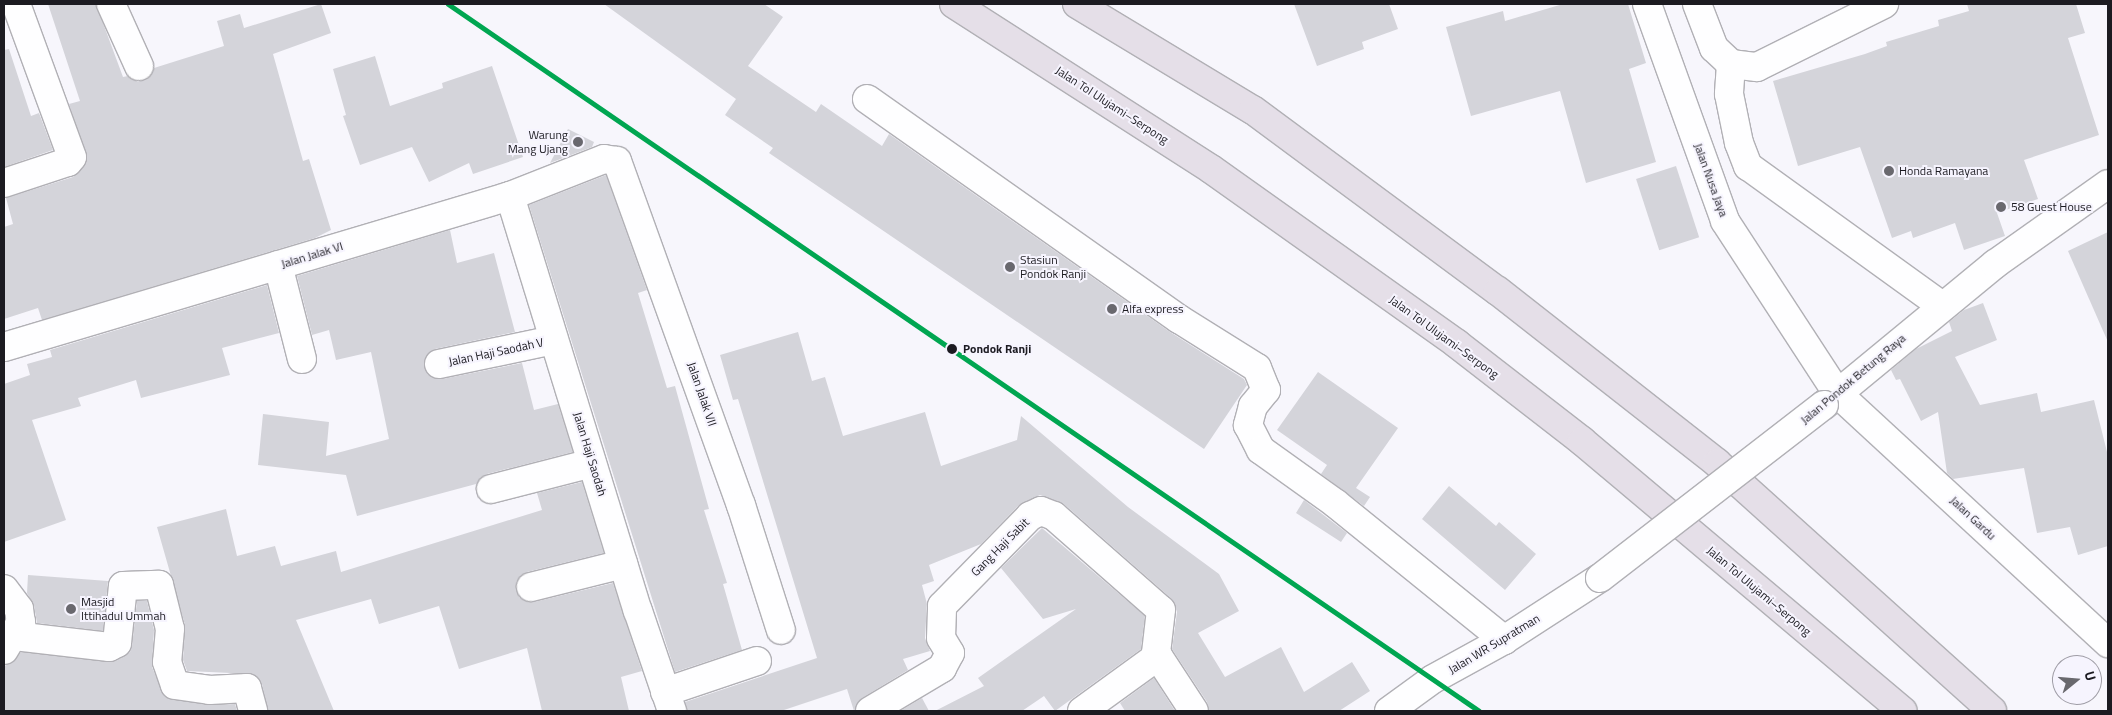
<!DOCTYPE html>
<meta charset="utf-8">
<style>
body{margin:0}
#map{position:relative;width:2112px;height:715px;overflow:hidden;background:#f7f6fc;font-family:"Titillium Web",sans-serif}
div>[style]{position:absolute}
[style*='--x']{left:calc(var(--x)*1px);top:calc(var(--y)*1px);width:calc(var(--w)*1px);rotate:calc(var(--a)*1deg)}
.building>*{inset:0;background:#d4d4da;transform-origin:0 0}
.roads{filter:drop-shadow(1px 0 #b1b0b5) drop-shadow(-1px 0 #b1b0b5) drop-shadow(0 1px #b1b0b5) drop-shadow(0 -1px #b1b0b5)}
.minor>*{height:28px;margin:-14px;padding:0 14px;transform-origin:14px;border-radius:14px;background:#fefeff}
.highway>*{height:28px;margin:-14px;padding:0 14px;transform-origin:14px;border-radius:14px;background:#e5dfe8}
.bridges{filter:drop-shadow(1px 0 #b1b0b5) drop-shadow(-1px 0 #b1b0b5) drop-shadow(0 1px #b1b0b5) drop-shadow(0 -1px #b1b0b5)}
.minor-bridge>*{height:28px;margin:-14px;padding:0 14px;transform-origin:14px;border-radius:14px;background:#fefeff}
.rail-1>*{height:5px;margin:-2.5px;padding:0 2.5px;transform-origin:2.5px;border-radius:2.5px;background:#00a651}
.dots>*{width:14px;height:14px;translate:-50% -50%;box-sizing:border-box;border:2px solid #f6f4fe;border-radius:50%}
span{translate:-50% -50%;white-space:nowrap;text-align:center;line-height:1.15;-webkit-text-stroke:4px #f6f4fe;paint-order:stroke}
.street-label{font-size:12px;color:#1c1b21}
.poi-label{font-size:12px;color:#1c1b21}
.right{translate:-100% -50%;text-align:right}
.left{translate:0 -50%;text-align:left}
.stop-label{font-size:12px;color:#1c1b21;font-weight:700}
.frame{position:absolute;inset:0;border:5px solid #1c1b21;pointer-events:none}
.north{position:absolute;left:2052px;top:655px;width:50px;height:50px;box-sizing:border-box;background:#f6f4fe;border:1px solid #9f9da6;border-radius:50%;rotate:73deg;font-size:14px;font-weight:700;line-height:20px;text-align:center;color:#1c1b21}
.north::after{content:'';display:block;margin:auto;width:18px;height:22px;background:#69686e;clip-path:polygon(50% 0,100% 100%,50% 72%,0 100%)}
</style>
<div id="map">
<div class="building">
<i style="clip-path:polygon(48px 4px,96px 4px,123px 77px,128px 76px,138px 82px,151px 75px,154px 68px,224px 46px,217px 21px,240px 14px,244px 28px,321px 4px,331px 33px,273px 54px,303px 161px,309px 159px,331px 230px,315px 238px,42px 320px,38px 308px,4px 319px,4px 227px,13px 224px,6px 198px,73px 177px,87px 159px,69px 104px,80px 101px)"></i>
<i style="clip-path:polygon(604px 4px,764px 4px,783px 17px,748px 66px,816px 112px,821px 104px,882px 146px,889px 134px,1170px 332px,1244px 379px,1247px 385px,1204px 449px,769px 153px,773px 148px,725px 115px,736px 99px)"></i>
<i style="clip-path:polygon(1294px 4px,1389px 4px,1398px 29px,1362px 42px,1364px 49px,1317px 66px)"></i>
<i style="clip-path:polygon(1563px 4px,1628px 4px,1646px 63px,1629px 69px,1656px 162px,1586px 183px,1560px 91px,1471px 116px,1446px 27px,1503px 11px,1505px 21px)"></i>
<i style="clip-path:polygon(1967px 4px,2076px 4px,2085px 33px,2068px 38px,2099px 135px,2024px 160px,2038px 199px,1997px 213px,2005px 236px,1964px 250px,1955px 223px,1913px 238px,1911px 231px,1892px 238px,1860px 147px,1798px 166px,1773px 81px,1865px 54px,1887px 46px,1886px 42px,1939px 26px,1938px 20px,1969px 11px)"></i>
<i style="clip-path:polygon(9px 49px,31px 116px,39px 113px,53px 150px,4px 167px,4px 50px)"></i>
<i style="clip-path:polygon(375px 56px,390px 106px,443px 88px,442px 83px,492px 66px,523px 157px,473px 174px,469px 163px,429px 182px,412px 147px,360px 165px,343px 116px,346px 115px,333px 69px)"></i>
<i style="clip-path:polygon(568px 129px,594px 142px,592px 147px,550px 163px)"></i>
<i style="left:1676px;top:166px;width:75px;height:42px;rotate:72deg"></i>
<i style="clip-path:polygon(606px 175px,647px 290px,638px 293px,667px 388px,675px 386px,709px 509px,704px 510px,727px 583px,723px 584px,742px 650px,675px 672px,529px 205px)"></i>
<i style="clip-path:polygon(450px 230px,457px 263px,494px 253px,515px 332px,435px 349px,424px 360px,427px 374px,442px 379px,522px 363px,534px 410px,558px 404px,573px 452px,487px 474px,476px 484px,357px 516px,346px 475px,258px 465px,263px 414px,329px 422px,326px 456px,389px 439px,371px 352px,336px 360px,329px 330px,312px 335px,297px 276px)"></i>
<i style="clip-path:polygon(2108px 232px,2108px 342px,2068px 251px)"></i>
<i style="clip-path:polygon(267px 285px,279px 333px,222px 348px,230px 375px,141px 398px,136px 380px,78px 398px,81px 406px,32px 420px,66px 520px,4px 542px,4px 384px,30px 375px,27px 364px,52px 357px,50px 350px)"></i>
<i style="clip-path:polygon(1983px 303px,1997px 340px,1955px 357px,1980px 405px,2037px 393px,2041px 412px,2094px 400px,2108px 456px,2108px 546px,2078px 555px,2070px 527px,2037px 533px,2024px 468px,1953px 479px,1947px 473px,1938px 412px,1921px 421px,1900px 379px,1896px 380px,1891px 370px,1916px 349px,1952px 331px,1949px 322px,1964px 310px)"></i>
<i style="clip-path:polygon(798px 332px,812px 381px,825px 377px,843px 436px,925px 412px,941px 466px,1017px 440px,1021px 416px,1128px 507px,1219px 574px,1239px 611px,1198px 633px,1225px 677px,1281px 647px,1304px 692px,1352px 662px,1370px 691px,1339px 711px,1209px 711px,1207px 702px,1172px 649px,1177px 612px,1172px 599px,1064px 504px,1040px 495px,1019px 505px,981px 544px,929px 565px,934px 581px,922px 585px,927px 604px,925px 638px,930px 651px,903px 659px,908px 670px,862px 698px,854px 711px,847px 689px,781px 711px,687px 711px,685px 702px,817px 658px,738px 399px,733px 400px,720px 355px)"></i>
<i style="clip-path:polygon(1318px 372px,1398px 428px,1356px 488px,1370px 497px,1364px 506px,1321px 474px,1327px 465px,1277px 430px)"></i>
<i style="clip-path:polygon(582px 482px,604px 553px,527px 572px,516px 582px,516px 590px,520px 598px,534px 602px,613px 583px,642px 671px,621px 677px,629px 711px,542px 711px,527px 648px,459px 669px,439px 606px,379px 624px,371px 599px,296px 620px,334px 711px,268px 711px,262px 684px,253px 674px,187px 671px,183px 660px,185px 625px,157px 527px,226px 509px,237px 556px,275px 546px,281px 566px,336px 551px,341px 572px,542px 510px,537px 493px)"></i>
<i style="clip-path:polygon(1449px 486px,1496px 526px,1499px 522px,1536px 554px,1505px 590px,1422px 519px)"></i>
<i style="clip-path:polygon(1304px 500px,1347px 533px,1341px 542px,1296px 513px)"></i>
<i style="clip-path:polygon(1042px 528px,1145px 616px,1141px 649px,1055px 711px,1044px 696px,1022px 711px,935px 711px,984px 686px,978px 678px,1076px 609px,1043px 619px,1001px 568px)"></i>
<i style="clip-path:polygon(28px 575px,108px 581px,103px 631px,37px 623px,34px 606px,27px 593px)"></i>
<i style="clip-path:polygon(137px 601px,147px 601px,154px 630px,152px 667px,165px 697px,208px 705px,235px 704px,237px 711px,4px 711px,4px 666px,12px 663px,21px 652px,116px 661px,130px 652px,132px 645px)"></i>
<i style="clip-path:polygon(1154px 678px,1175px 711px,1125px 711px,1120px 703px)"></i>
<i style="clip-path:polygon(922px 698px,929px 711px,900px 711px)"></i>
</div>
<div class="roads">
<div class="minor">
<i style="--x:111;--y:4;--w:68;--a:65.7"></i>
<i style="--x:1647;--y:4;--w:231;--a:70.2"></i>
<i style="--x:1725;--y:221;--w:205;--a:56.9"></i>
<i style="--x:1837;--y:393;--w:369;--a:42.7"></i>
<i style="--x:1697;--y:4;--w:47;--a:68.9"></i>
<i style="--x:1714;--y:48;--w:23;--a:43"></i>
<i style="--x:1731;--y:64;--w:26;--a:7"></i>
<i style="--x:1757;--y:67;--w:142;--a:-26.4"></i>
<i style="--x:1731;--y:64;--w:30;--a:94"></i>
<i style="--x:1729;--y:94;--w:50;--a:78.5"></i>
<i style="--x:1739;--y:143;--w:25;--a:69"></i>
<i style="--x:1748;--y:166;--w:239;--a:35.8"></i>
<i style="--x:867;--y:99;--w:382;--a:35.2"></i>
<i style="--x:1179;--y:319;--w:92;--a:32.1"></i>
<i style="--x:1257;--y:368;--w:24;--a:68"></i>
<i style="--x:1266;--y:390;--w:21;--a:129"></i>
<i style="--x:1253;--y:406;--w:20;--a:105"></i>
<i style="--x:1248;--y:425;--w:28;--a:63"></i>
<i style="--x:1261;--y:450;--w:91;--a:35.6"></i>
<i style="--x:1335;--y:503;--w:218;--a:39"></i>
<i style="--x:4;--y:183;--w:67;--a:-18.2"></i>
<i style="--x:68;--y:162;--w:6;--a:-51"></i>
<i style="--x:72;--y:157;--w:163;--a:-110.1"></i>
<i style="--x:510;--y:196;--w:434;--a:72.9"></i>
<i style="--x:638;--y:611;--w:106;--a:71.2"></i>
<i style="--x:278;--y:265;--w:97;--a:75.7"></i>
<i style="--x:4;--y:347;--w:528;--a:-16.62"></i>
<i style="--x:510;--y:196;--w:101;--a:-21.5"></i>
<i style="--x:604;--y:159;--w:13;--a:9"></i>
<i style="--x:617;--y:161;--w:366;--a:70.2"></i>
<i style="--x:741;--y:505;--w:131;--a:72.3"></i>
<i style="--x:439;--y:364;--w:117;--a:-11.8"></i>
<i style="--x:1824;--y:405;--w:222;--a:-39.5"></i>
<i style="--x:1995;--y:264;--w:138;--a:-35.3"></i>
<i style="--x:491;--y:489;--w:104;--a:-14.4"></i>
<i style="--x:531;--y:587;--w:95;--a:-14"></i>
<i style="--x:4;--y:589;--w:25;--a:53"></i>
<i style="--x:19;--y:609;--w:28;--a:82"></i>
<i style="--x:23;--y:637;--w:87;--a:6.6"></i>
<i style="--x:109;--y:647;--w:9;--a:-27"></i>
<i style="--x:117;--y:643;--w:57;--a:-84"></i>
<i style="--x:123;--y:586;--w:36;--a:-2"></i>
<i style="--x:159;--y:585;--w:45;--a:76"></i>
<i style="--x:170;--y:629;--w:33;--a:95"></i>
<i style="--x:167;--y:662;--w:24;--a:71"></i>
<i style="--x:175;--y:685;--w:35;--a:8"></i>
<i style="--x:210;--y:690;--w:37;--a:-3"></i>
<i style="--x:247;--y:688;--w:24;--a:75"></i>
<i style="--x:4;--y:650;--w:33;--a:-59"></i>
<i style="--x:665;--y:692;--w:97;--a:-18.6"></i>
<i style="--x:870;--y:711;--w:84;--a:-30.8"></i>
<i style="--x:942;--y:668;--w:17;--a:-62"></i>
<i style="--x:950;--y:653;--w:17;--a:-121"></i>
<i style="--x:941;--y:638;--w:32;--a:-88"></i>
<i style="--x:942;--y:606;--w:126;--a:-45.6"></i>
<i style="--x:1030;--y:516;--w:12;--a:-24"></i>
<i style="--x:1041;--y:511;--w:14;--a:21"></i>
<i style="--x:1054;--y:516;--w:142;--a:41.3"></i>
<i style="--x:1161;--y:610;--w:43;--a:96.6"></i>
<i style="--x:1156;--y:653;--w:69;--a:56.8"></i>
<i style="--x:1082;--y:711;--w:94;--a:-35.9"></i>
<i style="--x:1389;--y:711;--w:54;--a:-36"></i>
<i style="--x:1433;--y:679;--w:81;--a:-28.8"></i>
<i style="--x:1504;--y:640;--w:114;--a:-32.9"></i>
</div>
<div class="highway">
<i style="--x:954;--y:4;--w:305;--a:32.7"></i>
<i style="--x:1211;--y:169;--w:302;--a:35.4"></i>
<i style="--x:1457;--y:344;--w:158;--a:37.8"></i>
<i style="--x:1582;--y:441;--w:419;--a:40.1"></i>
<i style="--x:1077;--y:4;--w:205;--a:31.1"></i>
<i style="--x:1253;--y:110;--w:305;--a:36.5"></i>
<i style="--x:1498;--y:291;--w:278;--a:38.1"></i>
<i style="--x:1717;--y:463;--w:370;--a:42"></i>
</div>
</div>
<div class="bridges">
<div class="minor-bridge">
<i style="--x:1600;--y:578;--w:283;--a:-37.7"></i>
</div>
</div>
<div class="rail-1">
<i style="--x:448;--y:4;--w:1250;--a:34.44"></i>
</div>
<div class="dots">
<i style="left:578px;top:142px;background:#69686e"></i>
<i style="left:1889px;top:171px;background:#69686e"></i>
<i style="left:2001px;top:207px;background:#69686e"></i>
<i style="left:1010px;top:267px;background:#69686e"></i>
<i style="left:1112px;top:309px;background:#69686e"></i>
<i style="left:952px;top:349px;background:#1c1b21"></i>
<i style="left:71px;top:609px;background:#69686e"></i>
</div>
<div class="street-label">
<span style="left:1112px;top:105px;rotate:33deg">Jalan Tol Ulujami–Serpong</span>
<span style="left:1711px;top:180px;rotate:70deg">Jalan Nusa Jaya</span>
<span style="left:312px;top:255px;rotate:-17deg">Jalan Jalak VI</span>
<span style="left:1444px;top:337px;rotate:36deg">Jalan Tol Ulujami–Serpong</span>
<span style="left:496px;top:352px;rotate:-12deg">Jalan Haji Saodah V</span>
<span style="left:1853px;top:379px;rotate:-40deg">Jalan Pondok Betung Raya</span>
<span style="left:702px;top:394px;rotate:71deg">Jalan Jalak VII</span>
<span style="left:590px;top:454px;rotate:73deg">Jalan Haji Saodah</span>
<span style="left:1973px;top:518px;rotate:43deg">Jalan Gardu</span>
<span style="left:1000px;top:547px;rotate:-45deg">Gang Haji Sabit</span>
<span style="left:1759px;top:591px;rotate:40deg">Jalan Tol Ulujami–Serpong</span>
<span style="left:1494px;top:644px;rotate:-31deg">Jalan WR Supratman</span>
</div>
<div class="poi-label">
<span class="right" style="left:568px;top:142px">Warung<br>Mang Ujang</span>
<span class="left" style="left:1899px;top:171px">Honda Ramayana</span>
<span class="left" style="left:2011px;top:207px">58 Guest House</span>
<span class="left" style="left:1020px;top:267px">Stasiun<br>Pondok Ranji</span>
<span class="left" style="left:1122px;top:309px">Alfa express</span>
<span class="left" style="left:81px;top:609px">Masjid<br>Ittihadul Ummah</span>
</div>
<div class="stop-label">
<span class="left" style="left:963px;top:349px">Pondok Ranji</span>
</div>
<div class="frame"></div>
<div class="north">U</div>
</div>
